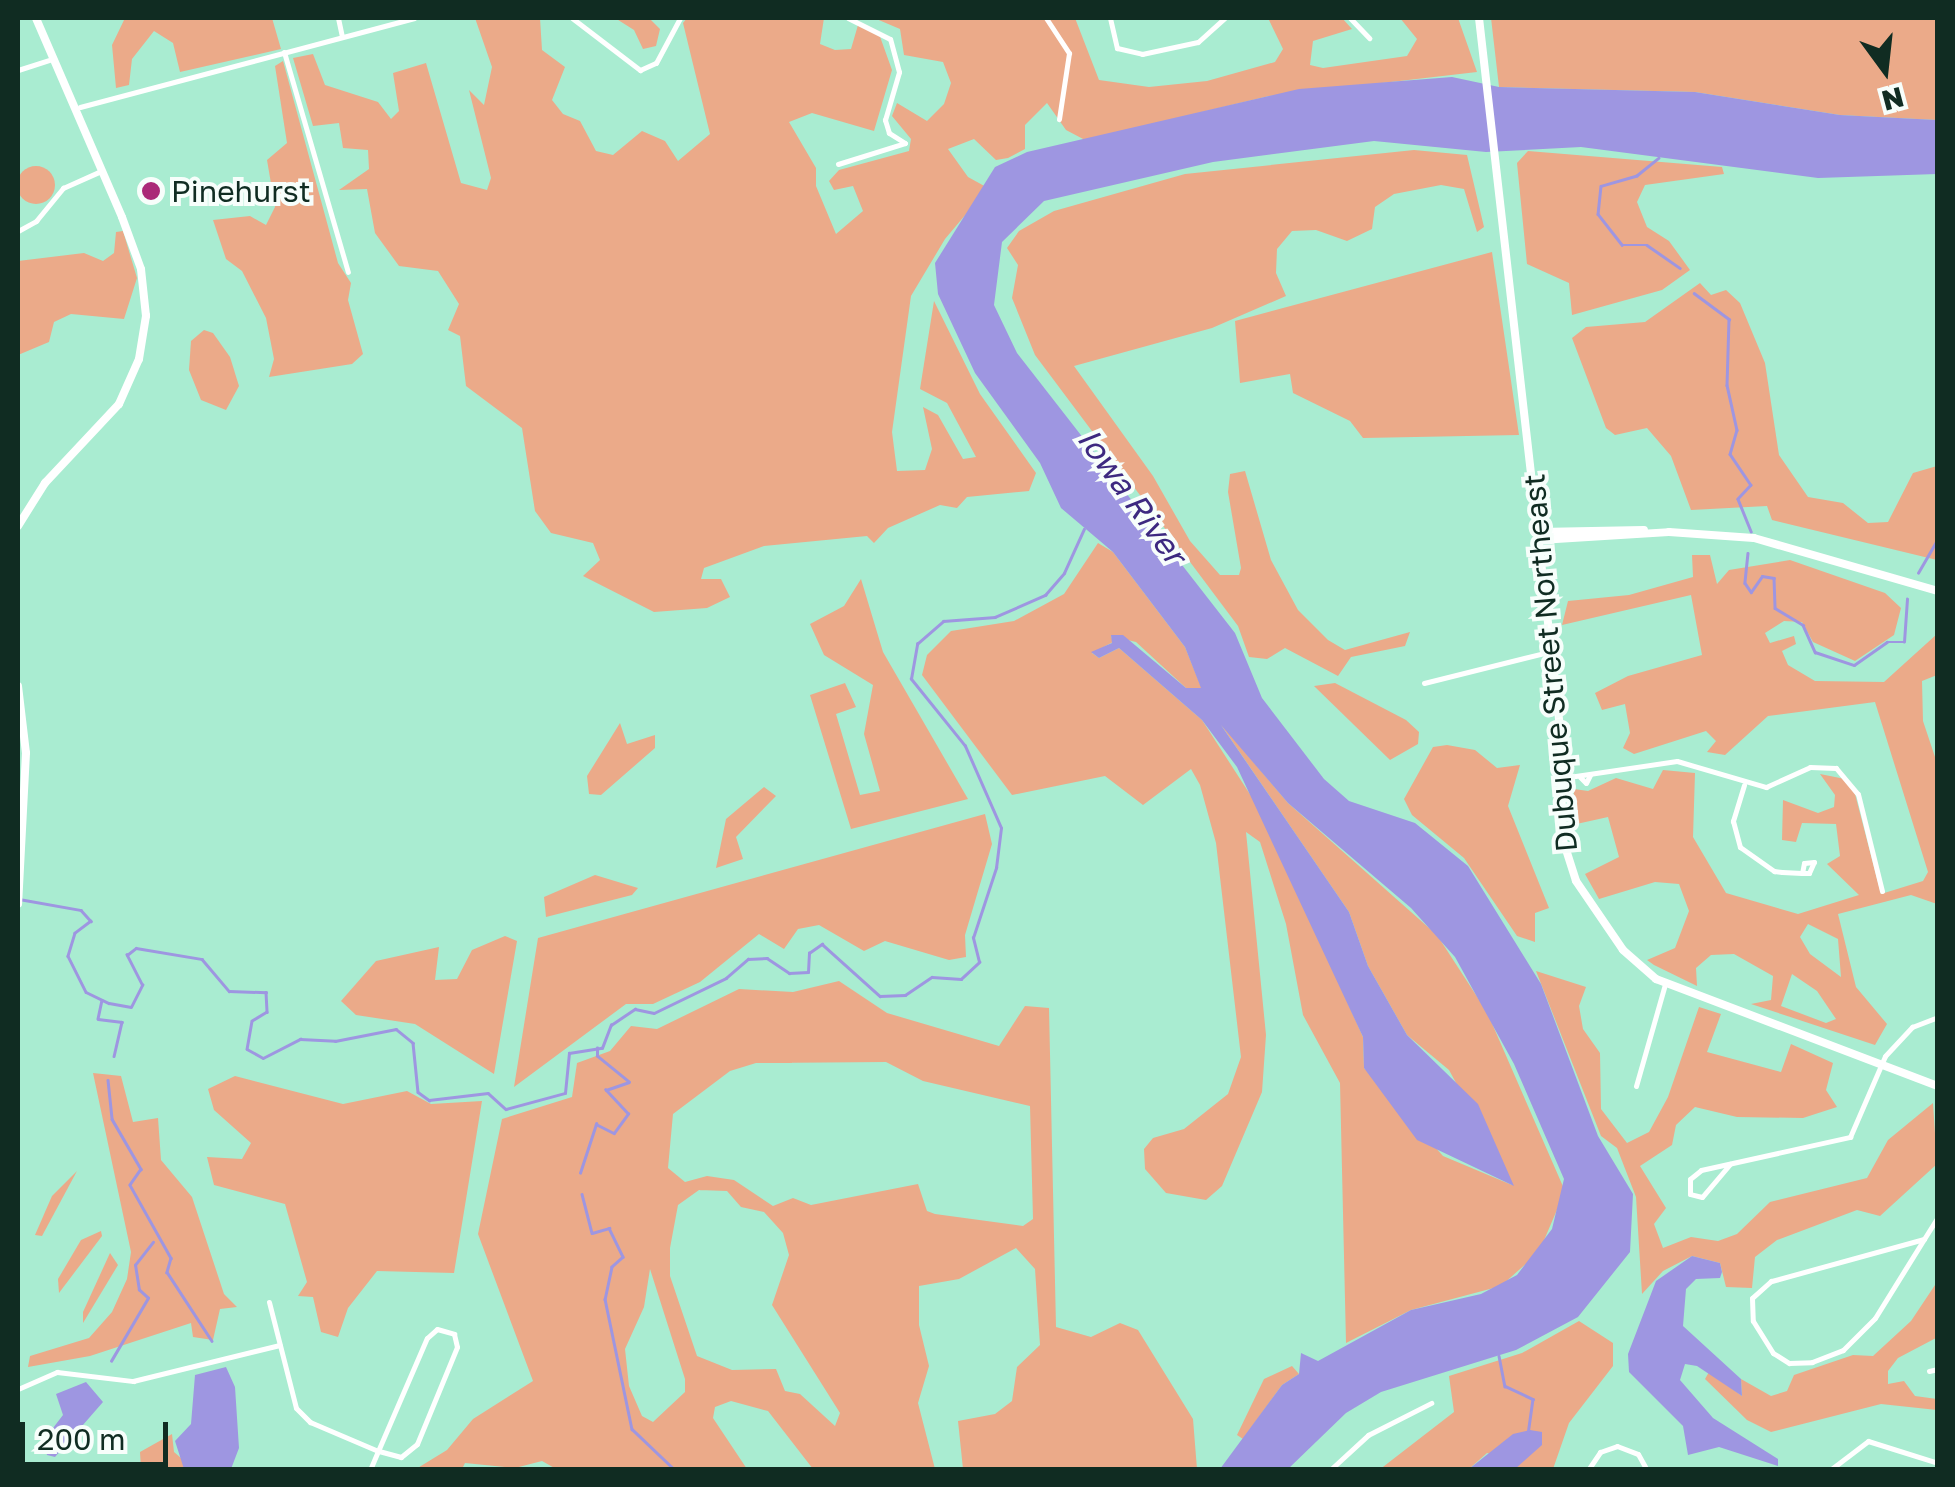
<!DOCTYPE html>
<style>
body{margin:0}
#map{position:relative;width:1955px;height:1487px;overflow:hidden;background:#a9ecd1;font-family:"Golos Text",sans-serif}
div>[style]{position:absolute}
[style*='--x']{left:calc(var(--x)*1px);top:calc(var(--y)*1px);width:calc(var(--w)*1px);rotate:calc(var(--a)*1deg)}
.green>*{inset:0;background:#ebaa89}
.round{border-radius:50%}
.water>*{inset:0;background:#9e96e1}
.stream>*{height:2.5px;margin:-1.25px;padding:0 1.25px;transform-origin:1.25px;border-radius:1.25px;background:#9e96e1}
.street>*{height:5px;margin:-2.5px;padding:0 2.5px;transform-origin:2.5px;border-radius:2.5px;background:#fff}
.secondary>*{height:8px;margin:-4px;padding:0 4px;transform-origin:4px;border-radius:4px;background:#fff}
.dots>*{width:28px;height:28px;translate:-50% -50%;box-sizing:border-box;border:5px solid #f7fefb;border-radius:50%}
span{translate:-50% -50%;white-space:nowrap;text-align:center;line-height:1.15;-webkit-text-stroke:8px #f7fefb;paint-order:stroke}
.poi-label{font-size:30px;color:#102c22}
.left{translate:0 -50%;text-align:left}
.street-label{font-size:30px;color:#102c22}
.water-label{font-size:32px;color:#3d2980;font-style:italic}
.frame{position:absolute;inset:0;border:20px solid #102c22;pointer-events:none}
.north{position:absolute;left:1835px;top:20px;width:100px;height:100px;-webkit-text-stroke:8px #f7fefb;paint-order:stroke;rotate:165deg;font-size:28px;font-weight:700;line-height:40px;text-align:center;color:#102c22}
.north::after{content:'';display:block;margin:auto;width:35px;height:45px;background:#102c22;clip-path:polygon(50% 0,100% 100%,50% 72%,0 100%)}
.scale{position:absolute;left:20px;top:1422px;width:148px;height:45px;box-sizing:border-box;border:5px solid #102c22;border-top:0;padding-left:12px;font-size:30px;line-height:35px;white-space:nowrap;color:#102c22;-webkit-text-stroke:8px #f7fefb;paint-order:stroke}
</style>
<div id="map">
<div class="green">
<i style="clip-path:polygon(125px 18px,272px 18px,281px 49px,180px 72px,173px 43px,154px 31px,132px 59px,129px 85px,116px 88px,112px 45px)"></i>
<i style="clip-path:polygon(475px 18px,540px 18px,542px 50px,565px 67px,552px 100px,563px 114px,580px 121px,596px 151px,613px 155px,642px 131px,665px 141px,678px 161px,710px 134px,683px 23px,687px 18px,824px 18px,820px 44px,835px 50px,851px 49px,858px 25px,878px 31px,892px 70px,874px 131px,812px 113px,789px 122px,816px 168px,816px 186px,836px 234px,863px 211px,853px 186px,834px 190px,829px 181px,839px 170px,909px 151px,911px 139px,892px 116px,897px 103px,927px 121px,944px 104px,951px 83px,943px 62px,904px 55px,900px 29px,874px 18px,1075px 18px,1099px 80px,1149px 87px,1207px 81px,1275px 62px,1283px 49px,1268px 18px,1342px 18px,1352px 29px,1313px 41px,1310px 65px,1323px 68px,1407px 56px,1417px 39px,1400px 18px,1458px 18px,1477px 72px,1269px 96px,1085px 140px,1066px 130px,1047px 103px,1025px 125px,1025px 149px,1008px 158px,996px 160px,974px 139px,948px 149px,968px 177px,988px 188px,945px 239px,911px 296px,892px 432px,897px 471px,925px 470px,932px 449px,923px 407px,938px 415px,963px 459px,976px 457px,947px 403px,920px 389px,934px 301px,980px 394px,1036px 473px,1029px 491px,967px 497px,957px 508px,940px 505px,888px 528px,874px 543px,867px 536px,764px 546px,704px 568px,701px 579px,721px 579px,730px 597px,707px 608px,654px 612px,583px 576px,600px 560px,593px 543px,551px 533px,535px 511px,522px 428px,466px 386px,460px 336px,448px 330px,459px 304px,438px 271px,399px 266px,375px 233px,367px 189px,339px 190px,369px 169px,368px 150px,343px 148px,339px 123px,313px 126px,293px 58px,313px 54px,325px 85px,378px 102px,391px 119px,399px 111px,393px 73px,426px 63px,461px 183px,487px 190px,491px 178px,469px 90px,484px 105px,492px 67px)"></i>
<i style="clip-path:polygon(615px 18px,649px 18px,660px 29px,656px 46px,643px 49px,634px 30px)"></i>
<i style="clip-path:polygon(1491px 18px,1937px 18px,1937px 120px,1840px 115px,1695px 92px,1499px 87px)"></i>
<i style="clip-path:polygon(283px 61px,338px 263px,351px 283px,348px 300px,363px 354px,352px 364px,269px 377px,274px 359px,266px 318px,242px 271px,226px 259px,213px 220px,250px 216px,266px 225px,275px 207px,267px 160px,287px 143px,275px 66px)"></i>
<i style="clip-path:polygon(1414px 150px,1467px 155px,1484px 227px,1477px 232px,1464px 189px,1441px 185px,1394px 194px,1375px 207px,1372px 229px,1347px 241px,1316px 230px,1292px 231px,1277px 249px,1276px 273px,1286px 296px,1212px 328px,1074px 366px,1153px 476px,1190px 541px,1220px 575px,1239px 575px,1241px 568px,1228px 492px,1230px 474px,1245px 471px,1271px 560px,1298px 610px,1328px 640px,1345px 650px,1410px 632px,1405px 646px,1351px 657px,1338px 676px,1285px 648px,1267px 659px,1249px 657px,1238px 626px,1035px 355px,1012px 298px,1018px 265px,1007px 248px,1019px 231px,1054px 211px,1185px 174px)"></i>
<i style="clip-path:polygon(1528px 151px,1722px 167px,1724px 174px,1645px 185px,1637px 202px,1647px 227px,1669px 241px,1690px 270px,1662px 290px,1572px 315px,1569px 283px,1527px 264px,1517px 163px)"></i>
<i class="round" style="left:17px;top:166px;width:38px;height:38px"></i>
<i style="clip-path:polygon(123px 231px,137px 278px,124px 319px,71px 314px,54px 322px,49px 342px,18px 355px,18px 261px,84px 253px,103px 261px,114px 253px,116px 232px)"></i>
<i style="clip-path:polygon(1492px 252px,1519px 435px,1363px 438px,1350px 421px,1293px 393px,1290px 374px,1240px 383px,1235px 321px)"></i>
<i style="clip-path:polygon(1700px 283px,1711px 295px,1726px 290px,1740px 303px,1765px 363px,1779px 455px,1808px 497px,1843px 503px,1868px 523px,1888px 522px,1913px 473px,1937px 466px,1937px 560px,1772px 520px,1767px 506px,1691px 510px,1671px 456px,1647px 428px,1615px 435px,1606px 428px,1572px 338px,1586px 327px,1645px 322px)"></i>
<i style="clip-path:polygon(204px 330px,213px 333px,230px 357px,239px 386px,226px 410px,201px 400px,189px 370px,191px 341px)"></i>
<i style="clip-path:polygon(1098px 543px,1113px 552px,1185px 647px,1202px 689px,1186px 688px,1136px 642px,1111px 636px,1113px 642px,1092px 653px,1099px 658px,1119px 648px,1202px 720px,1264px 816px,1363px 1037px,1364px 1068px,1443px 1156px,1512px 1185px,1449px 1070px,1407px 1035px,1368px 966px,1349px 912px,1217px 719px,1288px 803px,1437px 935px,1487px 1012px,1565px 1191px,1539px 1252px,1501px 1286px,1411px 1310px,1346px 1343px,1340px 1083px,1303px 1015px,1286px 924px,1260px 842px,1246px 832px,1266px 1035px,1262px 1092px,1222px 1186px,1206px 1200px,1166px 1193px,1145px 1169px,1144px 1149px,1153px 1138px,1184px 1129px,1228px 1094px,1241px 1057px,1216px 843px,1200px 785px,1191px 769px,1143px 805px,1105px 776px,1012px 795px,922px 675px,927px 655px,951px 631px,1014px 621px,1064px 594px)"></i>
<i style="clip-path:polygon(evenodd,1692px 555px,1710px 555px,1717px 584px,1729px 570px,1790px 560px,1885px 593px,1901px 608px,1894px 635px,1855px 661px,1813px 642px,1802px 622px,1784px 621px,1765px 633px,1770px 643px,1794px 636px,1796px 644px,1782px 651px,1788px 665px,1815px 681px,1884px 682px,1937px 634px,1937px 675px,1922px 681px,1923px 721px,1937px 763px,1937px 916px,1937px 904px,1911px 895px,1838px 914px,1856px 987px,1887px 1024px,1875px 1045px,1751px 1004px,1771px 1000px,1773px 976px,1734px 954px,1711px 955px,1696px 968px,1697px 986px,1654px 965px,1647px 960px,1675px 948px,1689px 911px,1679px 884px,1655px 882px,1599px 899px,1585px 874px,1619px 857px,1608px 817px,1572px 825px,1574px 789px,1588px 791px,1616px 778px,1653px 789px,1663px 770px,1695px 773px,1693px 837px,1726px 893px,1798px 914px,1859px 895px,1827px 864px,1840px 856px,1836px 824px,1802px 823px,1796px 842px,1782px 840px,1783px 800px,1818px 813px,1834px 807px,1835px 795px,1820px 774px,1845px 779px,1855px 794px,1881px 894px,1923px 881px,1928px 872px,1875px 702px,1768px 716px,1725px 755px,1707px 752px,1716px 741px,1706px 731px,1634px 754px,1623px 748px,1630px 733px,1625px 704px,1602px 710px,1595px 693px,1628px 676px,1702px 655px,1691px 595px,1562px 625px,1568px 601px,1629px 595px,1693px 577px,1692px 555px,1808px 924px,1838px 939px,1841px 977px,1810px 954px,1800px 937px,1808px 924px,1692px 555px,1792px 974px,1817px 991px,1836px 1019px,1826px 1023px,1781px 1006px,1792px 974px)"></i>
<i style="clip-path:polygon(861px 579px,883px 652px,968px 799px,851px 829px,810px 695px,845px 683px,856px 707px,836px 714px,860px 795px,880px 791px,864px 734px,873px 685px,824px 655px,810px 624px,844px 606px)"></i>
<i style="clip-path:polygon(1335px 683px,1406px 720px,1419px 732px,1418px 744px,1390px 760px,1314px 686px)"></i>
<i style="clip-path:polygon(620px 723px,627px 744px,655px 735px,655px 748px,601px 795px,589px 794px,587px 776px)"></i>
<i style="clip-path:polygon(1447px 745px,1475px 750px,1497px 768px,1520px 765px,1508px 806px,1549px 908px,1535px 913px,1535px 942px,1517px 936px,1464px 858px,1412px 815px,1404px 799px,1433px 747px)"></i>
<i style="clip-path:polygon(764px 787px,776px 796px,736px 837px,743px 859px,716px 868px,726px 819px)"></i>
<i style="clip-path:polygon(985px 814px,992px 844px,965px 935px,966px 957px,949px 960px,885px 941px,864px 951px,819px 925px,798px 929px,784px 949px,759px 934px,700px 982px,653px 1004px,626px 1004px,514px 1087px,538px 938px)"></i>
<i style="clip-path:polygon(595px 875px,638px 888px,632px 895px,546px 917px,544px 897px)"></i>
<i style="clip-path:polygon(505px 936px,517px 941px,494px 1074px,415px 1024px,356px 1015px,341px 1001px,376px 961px,439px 947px,435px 980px,457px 979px,472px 950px)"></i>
<i style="clip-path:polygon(1536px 971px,1586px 987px,1579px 1006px,1583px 1029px,1600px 1053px,1601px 1109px,1627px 1143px,1649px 1132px,1668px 1097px,1699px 1007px,1721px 1014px,1707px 1052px,1781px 1072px,1791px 1044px,1833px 1063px,1826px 1090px,1837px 1107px,1803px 1118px,1737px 1117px,1695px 1107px,1676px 1125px,1672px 1145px,1640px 1166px,1666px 1208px,1654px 1224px,1663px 1248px,1691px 1237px,1718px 1241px,1737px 1234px,1770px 1202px,1867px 1178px,1888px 1140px,1933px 1103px,1937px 1164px,1880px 1216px,1857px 1210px,1777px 1240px,1755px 1257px,1752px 1288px,1726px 1287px,1720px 1263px,1692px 1256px,1663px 1271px,1642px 1294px,1636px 1197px,1617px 1148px,1601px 1136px)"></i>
<i style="clip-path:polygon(evenodd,839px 981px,887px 1013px,999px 1046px,1025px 1006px,1049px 1008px,1056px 1327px,1091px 1337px,1120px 1323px,1138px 1330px,1193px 1419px,1197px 1469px,963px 1469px,958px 1421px,995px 1414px,1012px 1401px,1017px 1367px,1040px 1345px,1035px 1269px,1016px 1248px,959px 1279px,919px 1286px,919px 1325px,929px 1366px,918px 1403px,935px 1469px,813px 1469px,768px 1411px,731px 1401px,715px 1407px,713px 1418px,747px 1469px,558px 1470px,542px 1461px,515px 1468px,465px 1463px,462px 1469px,416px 1469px,447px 1450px,473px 1419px,533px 1381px,478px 1234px,502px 1119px,572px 1097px,577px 1063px,610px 1051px,631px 1026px,657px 1029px,739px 989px,793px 992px,839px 981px,886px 1062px,923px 1081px,1030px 1106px,1033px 1219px,1023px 1226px,935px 1214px,927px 1211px,918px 1184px,811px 1205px,793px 1198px,773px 1206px,734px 1180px,707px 1176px,685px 1182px,668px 1168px,673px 1114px,730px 1071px,756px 1063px,886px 1062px,839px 981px,699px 1190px,727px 1191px,741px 1207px,764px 1212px,783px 1233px,789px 1255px,772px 1305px,840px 1413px,835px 1426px,800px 1394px,785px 1391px,776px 1369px,732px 1370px,697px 1356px,670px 1276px,670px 1248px,678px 1205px,699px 1190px,839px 981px,650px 1269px,685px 1379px,685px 1392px,653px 1422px,642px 1416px,629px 1386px,625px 1349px,644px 1307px,650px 1269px)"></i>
<i style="clip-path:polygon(93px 1073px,121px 1076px,133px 1122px,158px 1118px,161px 1160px,192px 1197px,224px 1294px,237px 1307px,220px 1309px,213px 1340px,193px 1337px,191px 1323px,90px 1356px,28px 1367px,30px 1356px,89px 1338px,112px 1312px,127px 1279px,131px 1252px)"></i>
<i style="clip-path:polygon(235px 1076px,343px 1104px,407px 1091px,431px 1104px,482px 1101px,454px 1273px,377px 1271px,348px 1308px,338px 1337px,321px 1332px,313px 1297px,298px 1296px,307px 1282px,285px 1204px,214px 1185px,207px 1157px,242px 1159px,251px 1143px,214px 1110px,208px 1089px)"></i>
<i style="clip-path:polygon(77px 1171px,42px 1236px,35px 1235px,52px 1196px)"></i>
<i style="clip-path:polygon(101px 1231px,102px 1236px,59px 1293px,58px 1279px,81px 1240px)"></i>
<i style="clip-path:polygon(110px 1253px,118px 1265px,83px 1323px,83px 1312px)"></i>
<i style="clip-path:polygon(1937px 1282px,1936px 1338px,1898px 1358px,1888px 1371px,1888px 1384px,1904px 1381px,1915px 1396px,1937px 1399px,1937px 1410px,1881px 1404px,1771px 1432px,1747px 1420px,1705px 1379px,1709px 1372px,1742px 1396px,1741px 1379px,1771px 1396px,1787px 1391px,1794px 1375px,1853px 1355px,1873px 1356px,1911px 1321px)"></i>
<i style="clip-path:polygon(1579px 1321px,1613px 1343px,1613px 1366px,1569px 1423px,1553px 1469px,1515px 1469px,1517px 1462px,1487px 1453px,1469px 1469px,1379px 1470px,1454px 1412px,1449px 1376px,1522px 1353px)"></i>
<i style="clip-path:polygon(1292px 1366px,1299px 1374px,1282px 1385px,1243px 1439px,1237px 1435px,1264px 1379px)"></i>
<i style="clip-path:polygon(172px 1434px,174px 1452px,188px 1464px,184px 1470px,141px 1469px,140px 1452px)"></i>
</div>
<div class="water">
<i style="clip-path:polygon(1452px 77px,1499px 87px,1695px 92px,1840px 115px,1937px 120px,1937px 174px,1818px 178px,1581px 147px,1486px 152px,1374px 141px,1213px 162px,1044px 201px,1002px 242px,994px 305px,1017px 353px,1235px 633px,1262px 698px,1324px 779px,1349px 801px,1415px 823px,1468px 866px,1541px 984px,1598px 1136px,1633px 1194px,1630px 1252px,1578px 1317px,1516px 1350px,1381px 1392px,1346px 1413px,1288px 1469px,1220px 1469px,1282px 1385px,1299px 1374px,1301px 1353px,1318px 1361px,1411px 1310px,1481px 1294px,1517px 1275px,1552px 1229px,1564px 1179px,1514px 1064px,1455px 957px,1411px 908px,1288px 803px,1221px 725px,1349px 912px,1368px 966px,1407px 1035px,1478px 1104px,1514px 1186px,1417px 1140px,1364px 1068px,1363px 1037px,1237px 767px,1202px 720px,1119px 648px,1099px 658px,1091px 652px,1112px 643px,1111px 635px,1123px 635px,1186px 688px,1201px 688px,1185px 647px,1113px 552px,1061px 508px,1040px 463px,975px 373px,938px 294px,935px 263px,995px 167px,1027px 152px,1299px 89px)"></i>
<i style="clip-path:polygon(1692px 1256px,1720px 1263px,1722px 1272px,1720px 1278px,1696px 1279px,1686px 1289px,1683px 1326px,1741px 1379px,1742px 1396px,1697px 1366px,1685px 1364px,1680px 1380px,1713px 1418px,1778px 1459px,1778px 1466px,1719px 1447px,1688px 1455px,1683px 1426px,1629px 1372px,1628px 1354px,1656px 1281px)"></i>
<i style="clip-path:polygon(226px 1367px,235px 1387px,239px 1448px,231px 1469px,184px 1469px,175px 1441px,191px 1424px,195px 1375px)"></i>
<i style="clip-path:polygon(86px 1382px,103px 1402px,55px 1457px,47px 1455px,43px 1441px,63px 1415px,56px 1394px)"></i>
<i style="clip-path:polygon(1530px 1430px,1542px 1432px,1542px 1445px,1515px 1469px,1469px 1469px,1513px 1434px)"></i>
</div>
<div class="stream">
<i style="--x:1659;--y:158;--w:28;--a:141"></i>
<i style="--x:1637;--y:176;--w:37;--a:164"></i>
<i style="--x:1601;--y:186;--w:28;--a:96"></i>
<i style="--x:1598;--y:214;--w:39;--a:52"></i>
<i style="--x:1622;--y:245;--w:25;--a:0"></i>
<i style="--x:1647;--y:245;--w:40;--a:34.9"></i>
<i style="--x:1694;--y:293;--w:44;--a:36.6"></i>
<i style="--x:1729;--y:319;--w:66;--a:91.7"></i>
<i style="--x:1727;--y:385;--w:46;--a:77.5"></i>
<i style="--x:1737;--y:430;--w:25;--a:106"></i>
<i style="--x:1730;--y:454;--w:37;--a:56"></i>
<i style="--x:1751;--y:485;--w:19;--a:133"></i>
<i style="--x:1738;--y:499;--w:35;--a:68"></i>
<i style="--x:1748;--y:553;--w:30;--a:96"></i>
<i style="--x:1745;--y:583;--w:11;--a:56"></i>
<i style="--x:1751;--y:592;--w:19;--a:-55"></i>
<i style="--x:1762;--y:576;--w:12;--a:9"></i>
<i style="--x:1774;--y:578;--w:30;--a:88"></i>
<i style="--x:1775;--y:608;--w:33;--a:31"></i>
<i style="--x:1803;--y:625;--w:30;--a:66"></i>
<i style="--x:1815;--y:652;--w:41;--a:18.4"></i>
<i style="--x:1854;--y:665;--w:40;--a:-34.9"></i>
<i style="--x:1887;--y:642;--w:17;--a:0"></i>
<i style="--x:1904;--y:642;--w:43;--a:-86"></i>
<i style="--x:1918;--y:573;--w:39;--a:-60"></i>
<i style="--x:19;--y:899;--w:63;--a:10.1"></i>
<i style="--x:81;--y:910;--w:15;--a:48"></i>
<i style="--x:91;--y:921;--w:20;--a:143"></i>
<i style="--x:75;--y:933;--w:24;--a:107"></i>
<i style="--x:68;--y:956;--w:40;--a:63.4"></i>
<i style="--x:86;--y:992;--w:25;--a:26"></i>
<i style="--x:109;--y:1003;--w:22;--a:10"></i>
<i style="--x:131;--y:1007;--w:25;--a:-63"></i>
<i style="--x:142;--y:985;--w:34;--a:-117"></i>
<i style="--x:127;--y:955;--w:11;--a:-38"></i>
<i style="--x:136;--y:948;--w:67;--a:9.5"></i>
<i style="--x:202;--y:959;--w:42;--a:49.8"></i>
<i style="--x:229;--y:991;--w:37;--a:2"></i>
<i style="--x:266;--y:992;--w:20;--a:87"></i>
<i style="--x:267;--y:1012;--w:17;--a:149"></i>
<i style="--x:252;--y:1021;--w:28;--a:100"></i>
<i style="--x:247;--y:1049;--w:18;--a:29"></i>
<i style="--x:263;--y:1058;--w:42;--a:-27.2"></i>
<i style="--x:300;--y:1039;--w:35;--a:3"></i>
<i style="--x:335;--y:1041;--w:62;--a:-11.1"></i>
<i style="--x:396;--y:1029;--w:22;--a:39"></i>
<i style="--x:413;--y:1043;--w:49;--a:84.2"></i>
<i style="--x:418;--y:1092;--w:14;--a:36"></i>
<i style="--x:429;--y:1100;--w:59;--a:-6.8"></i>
<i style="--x:488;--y:1093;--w:24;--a:42"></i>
<i style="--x:506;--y:1109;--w:61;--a:-15.2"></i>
<i style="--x:565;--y:1093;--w:40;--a:-84.3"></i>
<i style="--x:569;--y:1053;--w:33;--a:-9"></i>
<i style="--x:602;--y:1048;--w:25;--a:-69"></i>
<i style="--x:611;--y:1025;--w:29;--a:-34"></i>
<i style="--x:635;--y:1009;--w:19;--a:12"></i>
<i style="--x:654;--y:1013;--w:80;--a:-25.9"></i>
<i style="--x:726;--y:978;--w:29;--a:-41"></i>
<i style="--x:748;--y:959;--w:19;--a:-3"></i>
<i style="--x:767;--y:958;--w:27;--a:34"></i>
<i style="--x:789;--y:973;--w:19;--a:-3"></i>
<i style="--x:808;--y:972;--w:19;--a:-87"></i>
<i style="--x:809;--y:953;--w:16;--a:-35"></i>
<i style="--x:822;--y:944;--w:78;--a:41.9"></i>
<i style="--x:880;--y:996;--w:25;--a:-2"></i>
<i style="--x:905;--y:995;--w:32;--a:-34"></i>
<i style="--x:932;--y:977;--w:29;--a:4"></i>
<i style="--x:961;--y:979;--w:25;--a:-43"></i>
<i style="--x:979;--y:962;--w:25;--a:-104"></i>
<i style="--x:973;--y:938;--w:74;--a:-71.8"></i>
<i style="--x:996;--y:868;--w:40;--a:-82.9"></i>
<i style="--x:1001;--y:828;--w:90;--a:-113.7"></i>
<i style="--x:965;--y:746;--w:86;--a:-128.9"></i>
<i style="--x:911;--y:679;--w:36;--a:-80"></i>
<i style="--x:917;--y:644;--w:35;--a:-41"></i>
<i style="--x:943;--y:621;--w:52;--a:-4.4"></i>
<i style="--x:995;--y:617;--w:55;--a:-23.7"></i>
<i style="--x:1045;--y:595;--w:29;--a:-49"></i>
<i style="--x:1064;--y:573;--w:48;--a:-65.6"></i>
<i style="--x:102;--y:1000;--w:19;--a:102"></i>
<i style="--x:98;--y:1019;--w:24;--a:7"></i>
<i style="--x:122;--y:1022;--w:35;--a:103"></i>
<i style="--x:108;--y:1080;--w:39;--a:84"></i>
<i style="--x:112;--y:1119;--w:58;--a:59.9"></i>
<i style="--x:141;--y:1169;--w:19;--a:125"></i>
<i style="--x:130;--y:1185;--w:84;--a:60.7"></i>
<i style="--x:171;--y:1258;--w:15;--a:106"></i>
<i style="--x:167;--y:1272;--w:82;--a:56.9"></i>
<i style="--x:580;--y:1173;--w:52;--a:-71.9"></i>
<i style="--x:596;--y:1124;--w:20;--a:27"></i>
<i style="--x:614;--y:1133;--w:24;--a:-54"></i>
<i style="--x:628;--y:1114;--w:33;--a:-133"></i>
<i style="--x:606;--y:1090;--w:24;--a:-19"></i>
<i style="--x:629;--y:1082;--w:41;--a:-140.9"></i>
<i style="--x:597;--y:1056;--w:8;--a:-90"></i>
<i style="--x:582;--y:1194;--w:40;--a:75.6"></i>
<i style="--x:592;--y:1233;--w:18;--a:-16"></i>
<i style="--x:609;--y:1228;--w:32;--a:64"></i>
<i style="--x:623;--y:1257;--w:15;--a:138"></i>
<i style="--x:612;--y:1267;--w:33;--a:102"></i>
<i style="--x:605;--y:1299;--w:133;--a:78.3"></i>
<i style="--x:632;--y:1429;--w:59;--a:43.6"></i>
<i style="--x:1499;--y:1356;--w:31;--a:79"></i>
<i style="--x:1505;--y:1386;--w:31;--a:25"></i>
<i style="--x:1533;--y:1399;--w:34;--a:98"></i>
<i style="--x:111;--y:1361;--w:73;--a:-59.6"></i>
<i style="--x:148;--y:1298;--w:12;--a:-138"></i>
<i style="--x:139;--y:1290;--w:25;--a:-99"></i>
<i style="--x:135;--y:1265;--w:29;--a:-52"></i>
<i style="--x:700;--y:1470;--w:12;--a:0"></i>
</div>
<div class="street">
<i style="--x:338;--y:18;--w:19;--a:78"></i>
<i style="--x:572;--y:18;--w:86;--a:37.4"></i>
<i style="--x:640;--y:70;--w:17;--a:-24"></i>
<i style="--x:656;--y:63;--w:51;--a:-61.9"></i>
<i style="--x:1046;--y:18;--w:42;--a:56.7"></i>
<i style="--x:1069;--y:53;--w:67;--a:98.6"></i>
<i style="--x:1110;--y:18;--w:31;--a:77"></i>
<i style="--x:1117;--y:48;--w:26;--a:13"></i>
<i style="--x:1142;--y:54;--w:57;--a:-12.1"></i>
<i style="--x:1198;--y:42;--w:36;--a:-42"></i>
<i style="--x:1350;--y:18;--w:28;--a:46"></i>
<i style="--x:284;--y:52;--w:229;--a:73.8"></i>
<i style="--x:18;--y:70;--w:38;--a:-18"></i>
<i style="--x:80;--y:107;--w:346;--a:-14.9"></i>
<i style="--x:838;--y:164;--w:70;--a:-17.4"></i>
<i style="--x:905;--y:143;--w:19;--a:-148"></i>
<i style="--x:889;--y:133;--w:14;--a:-107"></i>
<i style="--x:885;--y:120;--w:50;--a:-73.7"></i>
<i style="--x:899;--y:72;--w:34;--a:-105"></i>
<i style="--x:890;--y:39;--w:47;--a:-153.4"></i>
<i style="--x:18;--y:231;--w:21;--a:-29"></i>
<i style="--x:36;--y:221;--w:43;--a:-50.7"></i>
<i style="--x:63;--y:188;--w:42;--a:-24.1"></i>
<i style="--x:1424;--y:683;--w:132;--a:-14"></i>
<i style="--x:1580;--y:777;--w:8;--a:45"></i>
<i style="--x:1586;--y:783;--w:9;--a:-63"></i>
<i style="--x:1562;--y:778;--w:116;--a:-8.4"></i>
<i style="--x:1677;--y:761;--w:93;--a:16.3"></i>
<i style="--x:1766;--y:787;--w:48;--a:-24.4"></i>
<i style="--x:1810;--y:767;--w:26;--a:2"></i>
<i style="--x:1836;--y:768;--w:34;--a:50"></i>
<i style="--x:1858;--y:794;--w:100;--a:76.1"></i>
<i style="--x:1744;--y:785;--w:38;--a:107"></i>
<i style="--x:1733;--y:821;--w:27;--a:75"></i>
<i style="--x:1740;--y:847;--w:42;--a:35.2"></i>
<i style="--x:1774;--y:871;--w:8;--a:7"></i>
<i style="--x:1782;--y:872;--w:20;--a:3"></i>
<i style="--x:1802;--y:873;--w:7;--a:0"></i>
<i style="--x:1809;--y:873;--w:12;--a:-66"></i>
<i style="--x:1814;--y:862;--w:10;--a:174"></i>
<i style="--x:1804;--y:863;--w:10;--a:101"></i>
<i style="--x:1636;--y:1086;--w:106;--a:-74.1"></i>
<i style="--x:1730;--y:1164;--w:43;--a:130.3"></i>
<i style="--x:1702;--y:1197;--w:12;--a:-166"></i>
<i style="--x:1690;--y:1194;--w:15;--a:-90"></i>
<i style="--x:1690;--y:1179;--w:14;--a:-39"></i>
<i style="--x:1701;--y:1170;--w:153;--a:-12.5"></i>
<i style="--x:1850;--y:1137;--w:88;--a:-66.6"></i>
<i style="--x:1885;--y:1056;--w:40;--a:-47"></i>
<i style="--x:1912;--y:1027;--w:28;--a:-21"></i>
<i style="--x:1924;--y:1239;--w:159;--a:164.6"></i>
<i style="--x:1771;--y:1281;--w:25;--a:138"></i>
<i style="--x:1752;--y:1298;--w:23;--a:88"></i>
<i style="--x:1753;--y:1321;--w:38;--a:58"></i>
<i style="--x:1773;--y:1353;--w:19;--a:32"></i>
<i style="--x:1789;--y:1363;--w:23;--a:-2"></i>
<i style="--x:1812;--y:1362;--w:33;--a:-21"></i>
<i style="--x:1843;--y:1350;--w:45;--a:-45"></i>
<i style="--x:1875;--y:1318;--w:93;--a:-58.2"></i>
<i style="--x:1924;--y:1239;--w:26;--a:-58"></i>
<i style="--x:269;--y:1302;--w:109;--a:75.7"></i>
<i style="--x:296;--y:1408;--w:20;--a:45"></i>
<i style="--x:310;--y:1422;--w:74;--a:23.1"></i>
<i style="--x:378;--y:1451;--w:21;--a:113"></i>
<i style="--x:437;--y:1329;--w:18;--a:16"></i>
<i style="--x:454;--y:1334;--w:13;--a:77"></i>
<i style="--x:457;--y:1347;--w:105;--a:112.4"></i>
<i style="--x:417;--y:1444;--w:21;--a:141"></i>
<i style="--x:401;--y:1457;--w:24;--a:-165"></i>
<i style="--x:378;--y:1451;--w:123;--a:-66.6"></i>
<i style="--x:427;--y:1338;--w:13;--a:-42"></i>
<i style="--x:1929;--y:1371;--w:9;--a:-13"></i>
<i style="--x:18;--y:1389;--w:43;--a:-23.6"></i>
<i style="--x:57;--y:1372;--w:77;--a:6.8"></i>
<i style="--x:133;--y:1381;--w:151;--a:-13.8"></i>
<i style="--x:1330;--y:1470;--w:52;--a:-42.6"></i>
<i style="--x:1368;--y:1435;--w:71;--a:-26.9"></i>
<i style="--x:1588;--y:1470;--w:22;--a:-56"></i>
<i style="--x:1600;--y:1452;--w:18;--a:-19"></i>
<i style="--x:1617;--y:1446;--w:22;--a:21"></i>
<i style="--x:1638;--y:1454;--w:18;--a:61"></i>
<i style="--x:1830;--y:1470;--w:48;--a:-37.3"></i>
<i style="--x:1868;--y:1441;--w:73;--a:17.4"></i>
</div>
<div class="secondary">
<i style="--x:1479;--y:18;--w:724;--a:83.49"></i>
<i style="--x:1561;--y:737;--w:100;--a:89.4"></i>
<i style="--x:1562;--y:837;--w:46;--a:72.3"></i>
<i style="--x:1576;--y:881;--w:83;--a:55.7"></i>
<i style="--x:1623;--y:950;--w:44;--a:41.3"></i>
<i style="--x:1656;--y:979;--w:302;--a:20.8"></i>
<i style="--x:18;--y:526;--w:51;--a:-57.9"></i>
<i style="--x:45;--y:483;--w:108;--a:-46.9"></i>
<i style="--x:119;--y:404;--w:49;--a:-66"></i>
<i style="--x:139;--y:359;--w:44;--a:-80.8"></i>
<i style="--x:146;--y:316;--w:47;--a:-96.1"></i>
<i style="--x:141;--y:269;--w:55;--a:-110.1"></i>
<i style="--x:122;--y:217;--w:217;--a:-113.4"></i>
<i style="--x:1539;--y:532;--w:105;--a:-1.1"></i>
<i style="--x:1540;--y:540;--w:129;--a:-3.5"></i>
<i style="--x:1669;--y:532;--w:85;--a:4"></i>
<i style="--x:1754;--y:538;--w:191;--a:16.1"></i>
<i style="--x:18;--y:686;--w:67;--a:83.2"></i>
<i style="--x:26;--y:753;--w:151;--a:93"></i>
</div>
<div class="dots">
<i style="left:151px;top:191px;background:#aa2a78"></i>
</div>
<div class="poi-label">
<span class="left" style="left:171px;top:191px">Pinehurst</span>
</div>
<div class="street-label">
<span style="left:1550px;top:663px;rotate:-95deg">Dubuque Street Northeast</span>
</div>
<div class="water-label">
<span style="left:1132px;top:496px;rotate:54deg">Iowa River</span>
</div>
<div class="frame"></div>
<div class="north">N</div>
<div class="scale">200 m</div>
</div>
